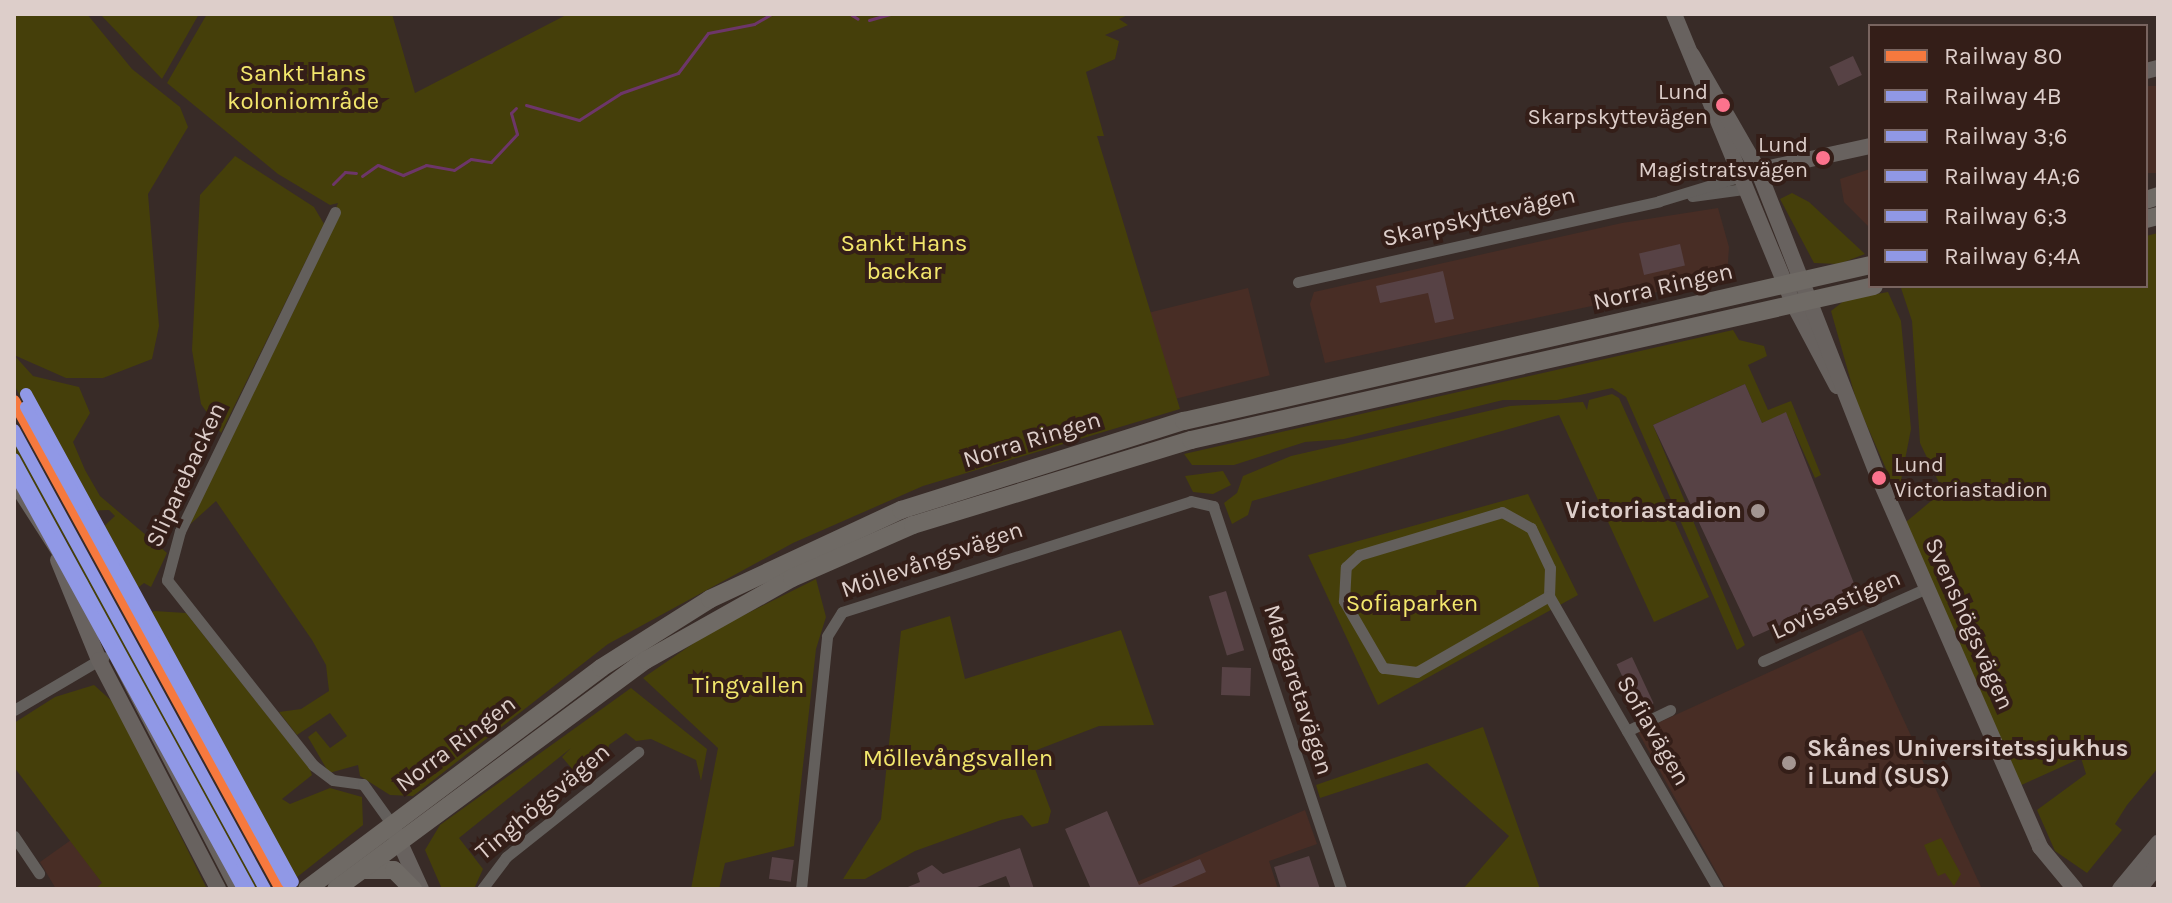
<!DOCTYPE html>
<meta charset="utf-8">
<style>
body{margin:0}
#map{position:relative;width:2172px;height:903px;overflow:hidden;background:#382b27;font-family:Karla,sans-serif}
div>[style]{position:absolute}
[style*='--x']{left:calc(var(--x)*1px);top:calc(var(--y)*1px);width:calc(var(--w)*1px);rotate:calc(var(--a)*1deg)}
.built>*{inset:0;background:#482d25;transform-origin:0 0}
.green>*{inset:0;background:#453f0a}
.stream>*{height:3px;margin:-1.5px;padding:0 1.5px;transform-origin:1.5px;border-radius:1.5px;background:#6d3669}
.building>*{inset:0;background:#574245;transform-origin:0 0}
.street>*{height:11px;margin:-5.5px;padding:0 5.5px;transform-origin:5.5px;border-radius:5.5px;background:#635f5c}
.secondary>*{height:16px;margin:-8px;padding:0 8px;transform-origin:8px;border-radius:8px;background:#68625f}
.primary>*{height:18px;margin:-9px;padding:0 9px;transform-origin:9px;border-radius:9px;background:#6f6a65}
.rail-1>*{height:12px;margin:-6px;padding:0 6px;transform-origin:6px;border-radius:6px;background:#f6793e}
.rail-2>*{height:12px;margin:-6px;padding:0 6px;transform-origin:6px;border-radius:6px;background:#9098e6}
.rail-3>*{height:12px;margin:-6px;padding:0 6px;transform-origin:6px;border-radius:6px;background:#9098e6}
.rail-4>*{height:12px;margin:-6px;padding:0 6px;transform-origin:6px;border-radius:6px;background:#9098e6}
.rail-5>*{height:12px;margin:-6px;padding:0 6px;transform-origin:6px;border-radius:6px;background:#9098e6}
.rail-6>*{height:12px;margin:-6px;padding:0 6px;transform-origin:6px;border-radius:6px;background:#9098e6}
.dots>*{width:22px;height:22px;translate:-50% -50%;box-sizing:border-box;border:4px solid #341e18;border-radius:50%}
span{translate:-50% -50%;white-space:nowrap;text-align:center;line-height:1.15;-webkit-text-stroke:8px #341e18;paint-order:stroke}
.bus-label{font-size:22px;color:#ddceca}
.right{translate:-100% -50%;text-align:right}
.left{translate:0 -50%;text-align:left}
.park-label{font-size:24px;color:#f3e76c}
.street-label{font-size:24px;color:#ddceca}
.poi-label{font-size:24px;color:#ddceca;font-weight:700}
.frame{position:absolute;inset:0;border:16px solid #ddceca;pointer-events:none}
.legend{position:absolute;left:1868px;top:24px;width:280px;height:264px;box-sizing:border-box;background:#341e18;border:2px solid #78645f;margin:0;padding:10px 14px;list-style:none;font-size:24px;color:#ddceca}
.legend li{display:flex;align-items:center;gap:16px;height:40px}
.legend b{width:40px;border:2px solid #78645f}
</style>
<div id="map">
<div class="built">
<i style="left:2158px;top:86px;width:87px;height:13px;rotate:90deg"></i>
<i style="clip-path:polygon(1870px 169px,1870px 228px,1844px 202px,1840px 179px)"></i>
<i style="clip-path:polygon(1718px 208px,1729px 247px,1727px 277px,1325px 363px,1310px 304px,1314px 292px,1622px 223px)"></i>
<i style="left:1248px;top:288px;width:90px;height:101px;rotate:76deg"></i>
<i style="clip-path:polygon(1862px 630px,1982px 889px,1726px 889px,1638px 732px)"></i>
<i style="clip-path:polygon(1305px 810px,1317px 844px,1269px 861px,1278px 889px,1134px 889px,1132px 884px)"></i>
<i style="clip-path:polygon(71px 840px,103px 884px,95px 889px,56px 889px,40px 862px)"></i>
</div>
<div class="green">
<i style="clip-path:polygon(14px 14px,87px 14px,132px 69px,180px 107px,188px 127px,148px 194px,159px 326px,152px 359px,103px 378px,66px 378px,14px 355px,33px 376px,79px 387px,90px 413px,73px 442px,85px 470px,100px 496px,167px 553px,151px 587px,144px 583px,135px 590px,142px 607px,137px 611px,90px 525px,101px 529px,115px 516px,109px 510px,84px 511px,14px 385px)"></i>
<i style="clip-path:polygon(100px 14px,199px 14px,162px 79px)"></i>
<i style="clip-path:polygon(207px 14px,392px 14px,415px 93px,568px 14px,1130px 14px,1119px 19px,1128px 25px,1105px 35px,1119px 41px,1115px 59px,1086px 72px,1104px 136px,1097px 136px,1180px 409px,923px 486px,793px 543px,608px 644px,413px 796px,390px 795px,360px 776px,358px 765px,329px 773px,308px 737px,316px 731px,330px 748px,347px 736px,330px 713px,297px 735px,279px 712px,301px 709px,329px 691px,326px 665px,312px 640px,216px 501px,186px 528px,308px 282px,338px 203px,330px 205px,278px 174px,167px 83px)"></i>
<i style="clip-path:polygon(235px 156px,314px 207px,324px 224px,221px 433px,201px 404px,192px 350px,200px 195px)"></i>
<i style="clip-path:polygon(1792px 193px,1809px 202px,1865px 254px,1839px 264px,1814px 263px,1780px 199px)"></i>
<i style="clip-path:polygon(2158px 233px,2158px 768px,2127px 805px,2115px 824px,2122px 830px,2087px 873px,2055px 851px,2037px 810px,2086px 774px,2081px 758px,2015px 788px,1900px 527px,1943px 491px,1920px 443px,1912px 321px,1901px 288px,2146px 286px,2146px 236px)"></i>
<i style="clip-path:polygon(1888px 292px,1901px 321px,1911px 429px,1898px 496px,1857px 403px,1831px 311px,1845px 300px)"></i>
<i style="clip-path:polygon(1733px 330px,1739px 340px,1764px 346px,1767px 356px,1748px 365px,1768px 410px,1791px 401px,1821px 475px,1815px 478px,1786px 413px,1762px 423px,1745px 384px,1653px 425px,1745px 645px,1737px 650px,1626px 397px,1612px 388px,1557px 400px,1503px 400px,1344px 439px,1305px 442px,1234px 465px,1192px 465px,1184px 454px)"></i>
<i style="clip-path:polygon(1612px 394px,1619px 398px,1709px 597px,1654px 622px,1559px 415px,1252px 501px,1248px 515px,1232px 524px,1224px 503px,1237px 493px,1243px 476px,1291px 456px,1510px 406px,1583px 402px,1587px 410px,1589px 400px)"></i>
<i style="clip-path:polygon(14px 424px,179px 727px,268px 889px,250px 889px,63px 535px,14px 467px)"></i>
<i style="clip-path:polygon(1223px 471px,1231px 485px,1213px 494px,1193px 492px,1185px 476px)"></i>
<i style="clip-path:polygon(1528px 494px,1578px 595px,1378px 705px,1308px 555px)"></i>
<i style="clip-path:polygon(816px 579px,826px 617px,816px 649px,794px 846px,725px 863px,719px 889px,691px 889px,718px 748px,643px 678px,710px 632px)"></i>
<i style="clip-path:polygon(154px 611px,186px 613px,310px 769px,312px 775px,282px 799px,290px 804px,330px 788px,362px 797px,363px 825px,287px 885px,139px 621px)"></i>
<i style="clip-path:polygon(950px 616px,965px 679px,1121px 630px,1154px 725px,1099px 726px,1029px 753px,1051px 811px,1048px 823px,1032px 827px,1022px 815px,1001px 820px,915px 851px,865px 879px,843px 879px,881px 819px,901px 631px)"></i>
<i style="clip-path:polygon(94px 685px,115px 704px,207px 889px,95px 889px,102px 883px,14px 767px,14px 723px,55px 697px)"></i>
<i style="clip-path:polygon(631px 688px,707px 749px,701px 781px,696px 760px,651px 739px,636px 741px,626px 733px,609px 745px,605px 762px,592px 752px,573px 770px,562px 757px,571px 748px,459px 838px,483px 869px,474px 889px,442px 889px,425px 850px,440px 825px)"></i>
<i style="clip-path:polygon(1483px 727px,1540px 889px,1463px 889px,1509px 836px,1427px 763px,1320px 798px,1316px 785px)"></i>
<i style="clip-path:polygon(1941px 838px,1961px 874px,1954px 886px,1945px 873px,1938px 876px,1924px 845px)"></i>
</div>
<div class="stream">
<i style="--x:850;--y:14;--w:9;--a:32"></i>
<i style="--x:869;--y:20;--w:22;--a:-16"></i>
<i style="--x:526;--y:105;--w:55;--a:15.8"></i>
<i style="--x:579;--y:120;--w:50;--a:-32.7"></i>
<i style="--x:621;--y:93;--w:60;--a:-19.3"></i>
<i style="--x:678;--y:73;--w:50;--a:-53.1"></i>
<i style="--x:708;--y:33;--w:47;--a:-11.1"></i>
<i style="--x:754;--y:24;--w:20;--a:-30"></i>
<i style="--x:362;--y:176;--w:19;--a:-35"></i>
<i style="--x:378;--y:165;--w:27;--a:22"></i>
<i style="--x:403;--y:175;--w:25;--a:-23"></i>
<i style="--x:426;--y:165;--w:28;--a:10"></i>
<i style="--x:454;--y:170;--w:20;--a:-33"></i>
<i style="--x:471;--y:159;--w:20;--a:9"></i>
<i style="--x:491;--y:162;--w:38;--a:-47"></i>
<i style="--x:517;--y:134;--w:22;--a:-106"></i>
<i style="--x:511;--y:113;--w:7;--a:-45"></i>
<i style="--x:333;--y:184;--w:17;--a:-45"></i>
<i style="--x:345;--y:172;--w:11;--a:5"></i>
</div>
<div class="building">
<i style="left:1853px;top:56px;width:21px;height:26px;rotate:65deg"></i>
<i style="left:1680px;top:244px;width:22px;height:42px;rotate:77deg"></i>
<i style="clip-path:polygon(1443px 271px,1454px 319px,1435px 323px,1428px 293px,1380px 303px,1376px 286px)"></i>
<i style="clip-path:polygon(1745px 384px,1762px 423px,1786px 412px,1857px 591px,1753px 637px,1653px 425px)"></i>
<i style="left:1226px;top:591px;width:62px;height:18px;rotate:73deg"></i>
<i style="left:1632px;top:657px;width:51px;height:17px;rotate:65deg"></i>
<i style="left:1222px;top:667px;width:29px;height:28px;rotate:2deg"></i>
<i style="clip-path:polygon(1107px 811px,1139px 885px,1200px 859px,1206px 872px,1167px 889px,1091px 889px,1065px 829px)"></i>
<i style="clip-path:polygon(1020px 848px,1034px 889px,1011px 889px,1006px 876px,972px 889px,903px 889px,920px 882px,917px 873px,932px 865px,943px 874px)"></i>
<i style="clip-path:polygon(1309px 856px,1320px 889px,1281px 889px,1274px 867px)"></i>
<i style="left:772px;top:857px;width:22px;height:22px;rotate:8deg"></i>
</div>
<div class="street">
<i style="--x:1692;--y:196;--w:52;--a:-7.7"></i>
<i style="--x:335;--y:212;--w:355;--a:115.9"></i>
<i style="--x:180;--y:531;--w:51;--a:104.9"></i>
<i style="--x:167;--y:580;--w:236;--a:51.7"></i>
<i style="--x:313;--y:765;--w:25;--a:37"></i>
<i style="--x:333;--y:780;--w:30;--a:8"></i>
<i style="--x:363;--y:784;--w:48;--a:54.3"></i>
<i style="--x:1298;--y:282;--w:370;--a:-12.6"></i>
<i style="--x:1659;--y:201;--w:83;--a:-16.9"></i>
<i style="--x:1502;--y:512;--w:33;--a:29"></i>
<i style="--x:1531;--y:528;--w:44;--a:64.6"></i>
<i style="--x:1550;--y:568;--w:28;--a:92"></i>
<i style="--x:1549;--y:596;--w:152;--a:150.1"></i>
<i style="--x:1417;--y:672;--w:34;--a:-173"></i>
<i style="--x:1383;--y:668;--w:78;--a:-120.2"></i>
<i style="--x:1344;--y:601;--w:34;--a:-87"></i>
<i style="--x:1346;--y:567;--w:18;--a:-43"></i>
<i style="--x:1359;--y:555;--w:149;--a:-16.7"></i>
<i style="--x:1549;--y:596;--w:338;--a:60"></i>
<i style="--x:1763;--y:661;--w:180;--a:-24"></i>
<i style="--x:14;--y:710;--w:104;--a:-30.5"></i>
<i style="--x:1627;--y:731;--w:48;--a:-26"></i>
<i style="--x:14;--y:836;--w:45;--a:56"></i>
<i style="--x:482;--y:889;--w:40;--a:-53"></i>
<i style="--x:506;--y:857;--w:169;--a:-38.5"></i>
<i style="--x:801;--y:889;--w:254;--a:-84.1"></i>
<i style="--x:827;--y:636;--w:28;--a:-58"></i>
<i style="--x:842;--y:612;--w:366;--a:-17.6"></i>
<i style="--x:1191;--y:501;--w:23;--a:13"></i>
<i style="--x:1213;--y:506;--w:404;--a:71.5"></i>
</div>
<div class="secondary">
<i style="--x:1674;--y:14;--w:313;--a:67.6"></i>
<i style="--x:1793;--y:303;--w:94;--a:62.1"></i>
<i style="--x:1692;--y:55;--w:133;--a:60.1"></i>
<i style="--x:1758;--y:170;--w:331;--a:68.6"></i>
<i style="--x:1879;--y:478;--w:403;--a:66.4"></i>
<i style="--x:2040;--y:847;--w:55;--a:50.2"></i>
<i style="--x:2146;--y:71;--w:12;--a:-14"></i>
<i style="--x:1751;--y:172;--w:122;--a:-12.3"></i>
<i style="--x:14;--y:481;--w:122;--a:57.3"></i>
<i style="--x:80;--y:584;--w:343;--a:62.6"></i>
<i style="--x:58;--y:560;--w:108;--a:67.7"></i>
<i style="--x:99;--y:660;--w:258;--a:62.5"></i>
<i style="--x:395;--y:832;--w:63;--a:65.5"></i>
<i style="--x:2120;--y:889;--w:60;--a:-50.4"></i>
<i style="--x:2139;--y:889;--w:31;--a:-52"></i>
</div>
<div class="primary">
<i style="--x:2146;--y:200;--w:13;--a:-18"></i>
<i style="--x:2146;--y:219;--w:12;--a:-14"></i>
<i style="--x:363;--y:870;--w:31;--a:0"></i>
<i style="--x:394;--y:870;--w:27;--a:45"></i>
<i style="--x:307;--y:889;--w:368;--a:-36.9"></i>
<i style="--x:601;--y:668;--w:129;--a:-32.3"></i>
<i style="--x:710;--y:599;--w:211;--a:-25"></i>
<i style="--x:901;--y:510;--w:297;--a:-17.5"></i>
<i style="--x:1184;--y:421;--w:704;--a:-12.81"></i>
<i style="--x:336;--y:889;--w:385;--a:-36.5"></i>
<i style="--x:646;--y:660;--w:167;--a:-29.3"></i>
<i style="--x:792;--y:578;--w:132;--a:-23.7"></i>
<i style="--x:913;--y:525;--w:291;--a:-17"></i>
<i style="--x:1191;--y:440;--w:700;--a:-12.71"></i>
</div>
<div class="rail-1">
<i style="--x:14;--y:401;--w:556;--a:61.32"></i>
</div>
<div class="rail-2">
<i style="--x:14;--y:430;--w:523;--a:61.33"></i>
</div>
<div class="rail-3">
<i style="--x:26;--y:394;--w:556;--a:61.32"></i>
</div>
<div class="rail-4">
<i style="--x:14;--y:459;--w:490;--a:61.3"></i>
</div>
<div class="rail-5">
<i style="--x:26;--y:407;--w:542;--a:61.21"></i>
</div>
<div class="rail-6">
<i style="--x:14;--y:472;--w:476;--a:61.2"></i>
</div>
<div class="dots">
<i style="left:1723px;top:105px;background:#fc738d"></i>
<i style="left:1823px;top:158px;background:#fc738d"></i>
<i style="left:1879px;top:478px;background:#fc738d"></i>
<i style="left:1758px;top:511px;background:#a39591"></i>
<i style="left:1789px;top:763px;background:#a39591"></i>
</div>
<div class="bus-label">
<span class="right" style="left:1708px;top:105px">Lund<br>Skarpskyttevägen</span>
<span class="right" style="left:1808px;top:158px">Lund<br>Magistratsvägen</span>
<span class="left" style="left:1894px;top:478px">Lund<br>Victoriastadion</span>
</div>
<div class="park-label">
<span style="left:303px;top:88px">Sankt Hans<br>koloniområde</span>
<span style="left:904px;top:258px">Sankt Hans<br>backar</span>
<span style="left:1412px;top:604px">Sofiaparken</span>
<span style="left:748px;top:686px">Tingvallen</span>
<span style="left:958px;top:759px">Möllevångsvallen</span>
</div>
<div class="street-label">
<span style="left:1479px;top:217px;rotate:-13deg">Skarpskyttevägen</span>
<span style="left:1663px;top:287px;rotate:-13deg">Norra Ringen</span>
<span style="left:1032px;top:440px;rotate:-17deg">Norra Ringen</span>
<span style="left:186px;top:475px;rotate:-65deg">Sliparebacken</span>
<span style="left:932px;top:560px;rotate:-19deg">Möllevångsvägen</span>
<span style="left:1836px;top:605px;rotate:-24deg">Lovisastigen</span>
<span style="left:1969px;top:624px;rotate:66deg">Svenshögsvägen</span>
<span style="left:1298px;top:690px;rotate:72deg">Margaretavägen</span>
<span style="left:1653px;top:731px;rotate:60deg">Sofiavägen</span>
<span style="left:456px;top:744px;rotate:-37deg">Norra Ringen</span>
<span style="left:543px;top:802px;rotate:-40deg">Tinghögsvägen</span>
</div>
<div class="poi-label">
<span class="right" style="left:1742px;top:511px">Victoriastadion</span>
<span class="left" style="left:1807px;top:763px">Skånes Universitetssjukhus<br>i Lund (SUS)</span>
</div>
<div class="frame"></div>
<ul class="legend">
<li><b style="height:10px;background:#f6793e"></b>Railway 80</li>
<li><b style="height:10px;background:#9098e6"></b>Railway 4B</li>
<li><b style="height:10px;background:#9098e6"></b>Railway 3;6</li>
<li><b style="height:10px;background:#9098e6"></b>Railway 4A;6</li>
<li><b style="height:10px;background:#9098e6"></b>Railway 6;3</li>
<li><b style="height:10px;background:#9098e6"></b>Railway 6;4A</li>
</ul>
</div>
